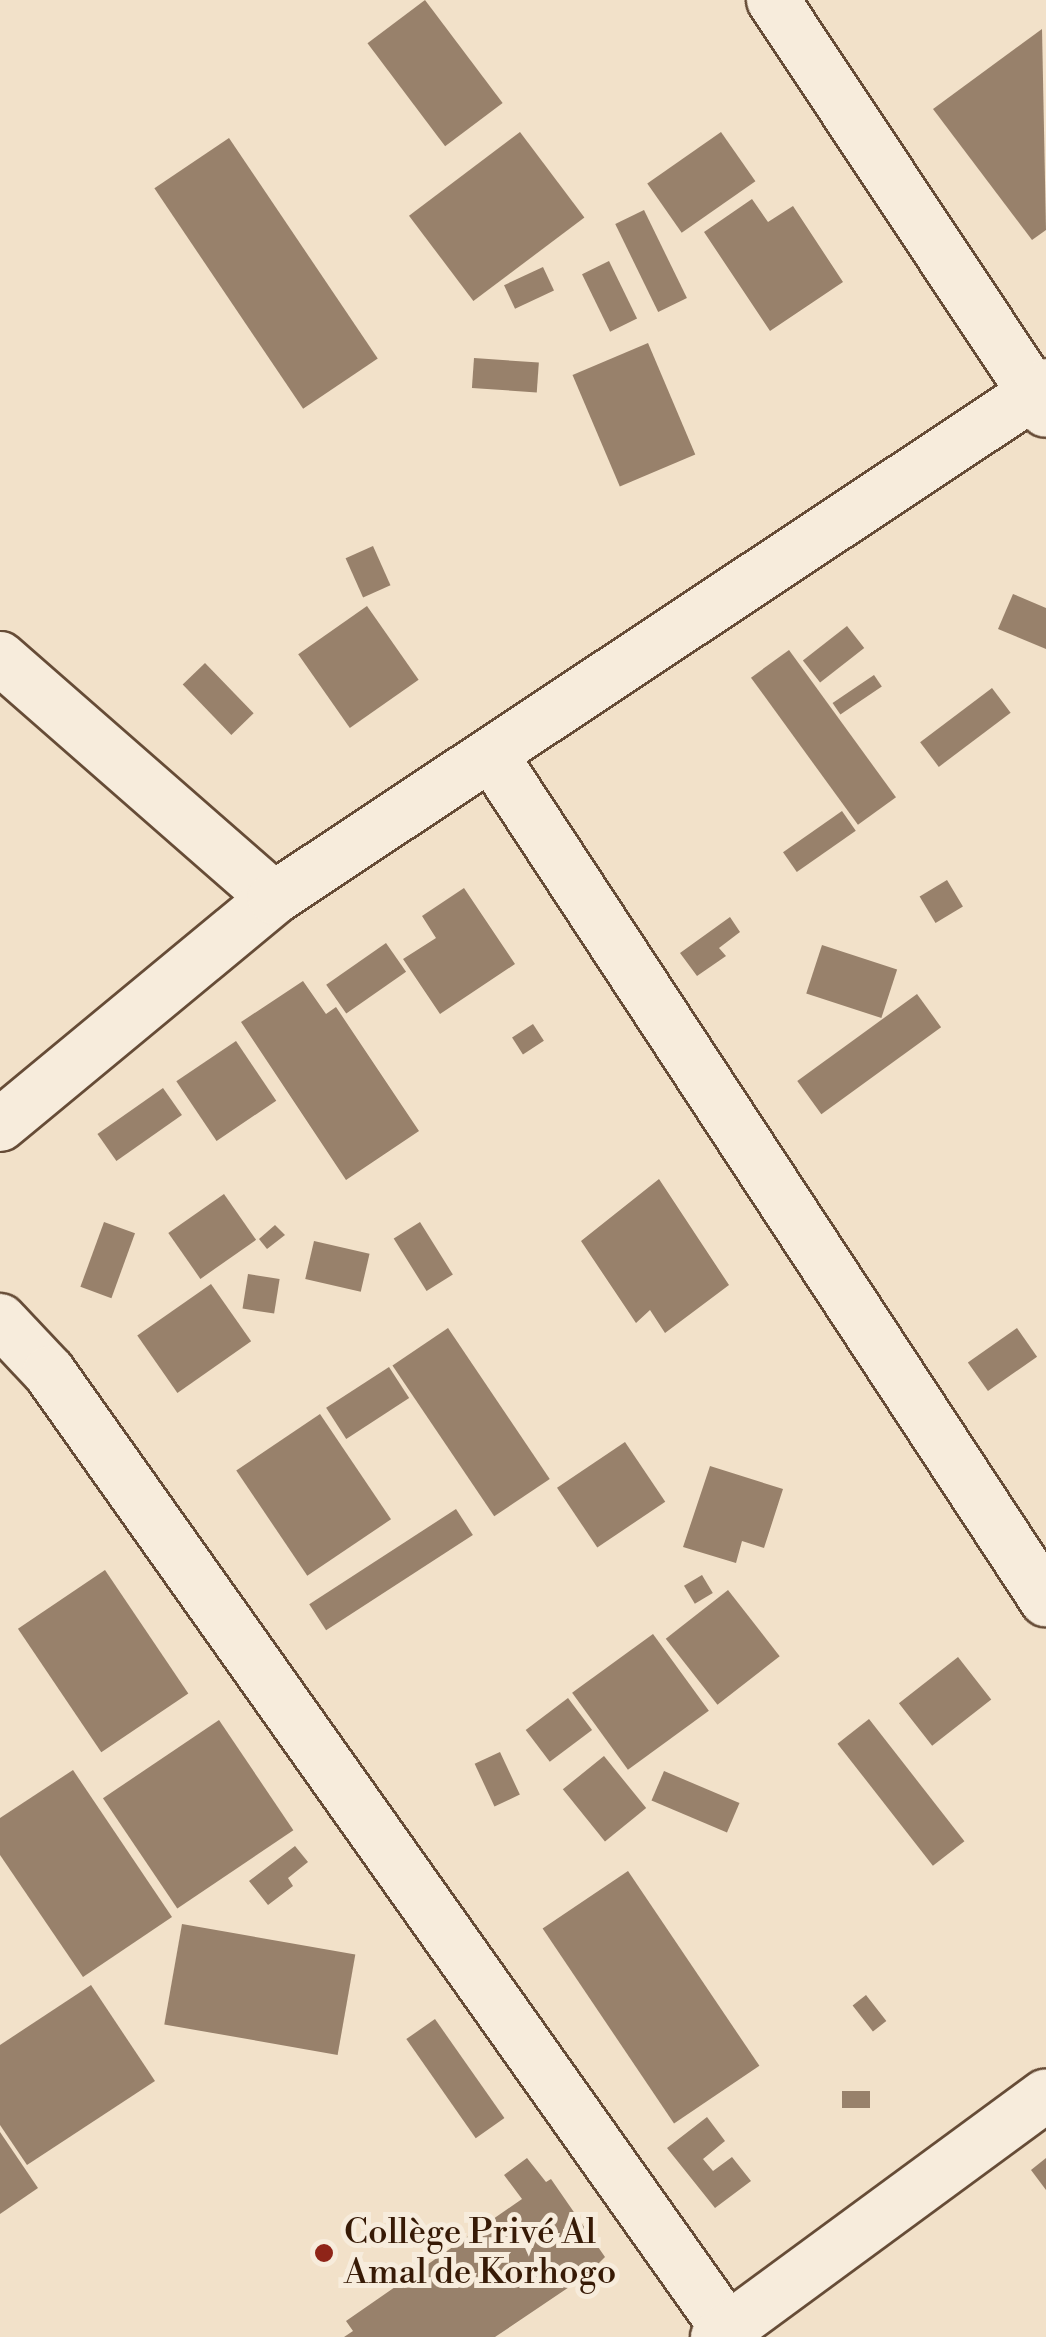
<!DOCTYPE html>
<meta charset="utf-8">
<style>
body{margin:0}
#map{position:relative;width:1046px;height:2337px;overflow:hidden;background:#f2e1c9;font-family:"Libre Bodoni",serif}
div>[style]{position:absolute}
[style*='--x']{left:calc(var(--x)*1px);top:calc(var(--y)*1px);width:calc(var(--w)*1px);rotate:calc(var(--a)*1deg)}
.building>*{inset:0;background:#98816b;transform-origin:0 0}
.roads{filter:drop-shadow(2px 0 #664c37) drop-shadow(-2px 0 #664c37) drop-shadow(0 2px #664c37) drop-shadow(0 -2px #664c37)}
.street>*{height:52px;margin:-26px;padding:0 26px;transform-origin:26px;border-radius:26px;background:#f7ecdc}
.dots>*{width:28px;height:28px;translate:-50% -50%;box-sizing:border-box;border:5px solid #f7ecdc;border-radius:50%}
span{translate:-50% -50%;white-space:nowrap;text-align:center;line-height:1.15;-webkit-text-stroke:10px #f7ecdc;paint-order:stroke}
.poi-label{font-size:35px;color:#371a06}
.left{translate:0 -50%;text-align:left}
</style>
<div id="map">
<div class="building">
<i style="left:425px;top:0;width:129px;height:72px;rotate:53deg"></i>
<i style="clip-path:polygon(1042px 29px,1046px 230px,1032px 240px,933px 109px)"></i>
<i style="left:520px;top:132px;width:107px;height:139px;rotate:53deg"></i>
<i style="left:721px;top:132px;width:60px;height:90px;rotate:55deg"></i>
<i style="left:229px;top:138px;width:266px;height:90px;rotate:56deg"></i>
<i style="clip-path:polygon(752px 199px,768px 222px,793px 206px,843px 282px,770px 331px,704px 232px)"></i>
<i style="left:644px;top:210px;width:98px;height:32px;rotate:64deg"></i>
<i style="left:609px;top:261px;width:64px;height:30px;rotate:64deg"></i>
<i style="left:543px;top:267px;width:26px;height:43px;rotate:65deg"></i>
<i style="left:648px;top:343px;width:121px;height:82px;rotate:67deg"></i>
<i style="left:474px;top:358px;width:65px;height:30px;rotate:4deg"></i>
<i style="left:373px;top:546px;width:43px;height:30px;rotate:66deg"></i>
<i style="clip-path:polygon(1013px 594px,1046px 608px,1046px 649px,998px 629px)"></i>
<i style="left:367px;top:606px;width:90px;height:84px;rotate:55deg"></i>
<i style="left:847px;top:626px;width:28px;height:56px;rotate:52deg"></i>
<i style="left:789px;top:650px;width:182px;height:47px;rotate:54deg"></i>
<i style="left:205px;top:663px;width:70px;height:31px;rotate:46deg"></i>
<i style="left:874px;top:675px;width:14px;height:50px;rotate:56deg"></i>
<i style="left:992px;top:688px;width:31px;height:90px;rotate:53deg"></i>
<i style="left:842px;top:811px;width:24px;height:72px;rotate:55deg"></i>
<i style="left:947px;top:880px;width:31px;height:32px;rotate:59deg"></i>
<i style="clip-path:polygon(464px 888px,515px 964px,440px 1014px,403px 959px,436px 938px,422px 916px)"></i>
<i style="clip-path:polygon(730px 917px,740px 932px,719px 948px,726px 956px,697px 976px,680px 953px)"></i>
<i style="left:386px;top:943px;width:35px;height:73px;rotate:55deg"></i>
<i style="left:822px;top:945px;width:79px;height:51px;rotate:18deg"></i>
<i style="clip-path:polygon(303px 981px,326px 1014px,336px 1007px,419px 1131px,346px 1180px,241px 1022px)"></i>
<i style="left:917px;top:994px;width:41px;height:148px;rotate:54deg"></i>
<i style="left:533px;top:1024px;width:20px;height:25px;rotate:57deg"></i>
<i style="left:236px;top:1041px;width:72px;height:72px;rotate:56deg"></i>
<i style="left:163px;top:1088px;width:33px;height:80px;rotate:55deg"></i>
<i style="clip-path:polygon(659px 1179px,729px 1285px,665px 1333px,650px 1310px,636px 1323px,581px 1241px)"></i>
<i style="left:224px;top:1194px;width:56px;height:68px;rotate:55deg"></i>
<i style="left:104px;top:1222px;width:33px;height:69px;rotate:20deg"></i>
<i style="left:420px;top:1222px;width:62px;height:31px;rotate:58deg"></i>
<i style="clip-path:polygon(275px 1225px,285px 1235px,267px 1249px,259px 1239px)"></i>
<i style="left:314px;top:1241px;width:57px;height:39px;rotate:13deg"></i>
<i style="left:248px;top:1274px;width:32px;height:35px;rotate:9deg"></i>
<i style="left:211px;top:1284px;width:70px;height:90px;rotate:55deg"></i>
<i style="left:448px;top:1328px;width:182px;height:67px;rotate:56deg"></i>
<i style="left:1017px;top:1328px;width:35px;height:60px;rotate:55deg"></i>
<i style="left:389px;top:1367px;width:37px;height:75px;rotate:57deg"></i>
<i style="left:320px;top:1414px;width:127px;height:101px;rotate:56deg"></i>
<i style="left:625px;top:1442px;width:72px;height:82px;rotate:56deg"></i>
<i style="clip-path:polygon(710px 1466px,783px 1489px,764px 1548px,742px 1541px,736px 1563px,683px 1547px)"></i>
<i style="left:456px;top:1509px;width:31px;height:175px;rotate:57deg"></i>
<i style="left:105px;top:1570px;width:149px;height:105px;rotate:56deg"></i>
<i style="left:702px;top:1575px;width:21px;height:21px;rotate:59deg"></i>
<i style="left:728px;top:1590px;width:84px;height:79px;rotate:52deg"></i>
<i style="left:653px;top:1634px;width:95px;height:100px;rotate:54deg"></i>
<i style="left:958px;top:1657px;width:54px;height:75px;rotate:52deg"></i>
<i style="left:568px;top:1698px;width:40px;height:53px;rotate:53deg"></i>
<i style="left:869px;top:1719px;width:155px;height:40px;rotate:52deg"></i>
<i style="left:219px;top:1720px;width:133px;height:140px;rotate:56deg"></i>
<i style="left:500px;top:1752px;width:47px;height:28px;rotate:65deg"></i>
<i style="left:604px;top:1756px;width:67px;height:53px;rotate:51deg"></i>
<i style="clip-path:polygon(73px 1770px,172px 1917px,83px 1977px,0 1855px,0 1818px)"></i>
<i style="left:664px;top:1771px;width:82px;height:32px;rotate:23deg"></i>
<i style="clip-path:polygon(295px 1846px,308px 1862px,288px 1878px,293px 1886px,268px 1905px,249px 1881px)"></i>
<i style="left:628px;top:1871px;width:235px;height:103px;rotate:56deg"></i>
<i style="left:182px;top:1924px;width:176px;height:102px;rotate:10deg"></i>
<i style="clip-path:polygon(91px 1985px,155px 2081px,27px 2165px,0 2125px,0 2045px)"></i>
<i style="left:866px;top:1995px;width:33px;height:17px;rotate:52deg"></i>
<i style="left:435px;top:2019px;width:121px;height:35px;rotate:55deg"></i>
<i style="left:842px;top:2091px;width:28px;height:17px"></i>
<i style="clip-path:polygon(707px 2117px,725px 2141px,703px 2159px,713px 2171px,732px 2157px,751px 2181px,715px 2208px,667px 2148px)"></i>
<i style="clip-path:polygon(0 2132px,38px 2188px,0 2214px)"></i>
<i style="clip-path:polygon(527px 2158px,546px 2182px,551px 2179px,605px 2257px,587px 2275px,495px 2337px,344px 2337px,353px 2331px,346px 2321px,522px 2199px,504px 2175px)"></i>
<i style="clip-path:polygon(1046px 2158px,1046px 2190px,1031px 2170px)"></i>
</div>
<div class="roads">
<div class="street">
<i style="--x:773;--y:0;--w:493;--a:56.4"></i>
<i style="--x:0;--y:658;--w:364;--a:41.2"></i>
<i style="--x:492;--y:756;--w:1010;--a:56.72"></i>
<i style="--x:0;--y:1125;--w:356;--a:-39.6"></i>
<i style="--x:274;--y:898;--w:927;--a:-33.6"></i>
<i style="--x:0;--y:1320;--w:71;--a:46.7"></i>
<i style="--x:49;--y:1372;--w:1183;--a:54.67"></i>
<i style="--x:717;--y:2337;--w:408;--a:-36.3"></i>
</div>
</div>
<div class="dots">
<i style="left:324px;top:2253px;background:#8f2418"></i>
</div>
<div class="poi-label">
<span class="left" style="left:344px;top:2253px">Collège Privé Al<br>Amal de Korhogo</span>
</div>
</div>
